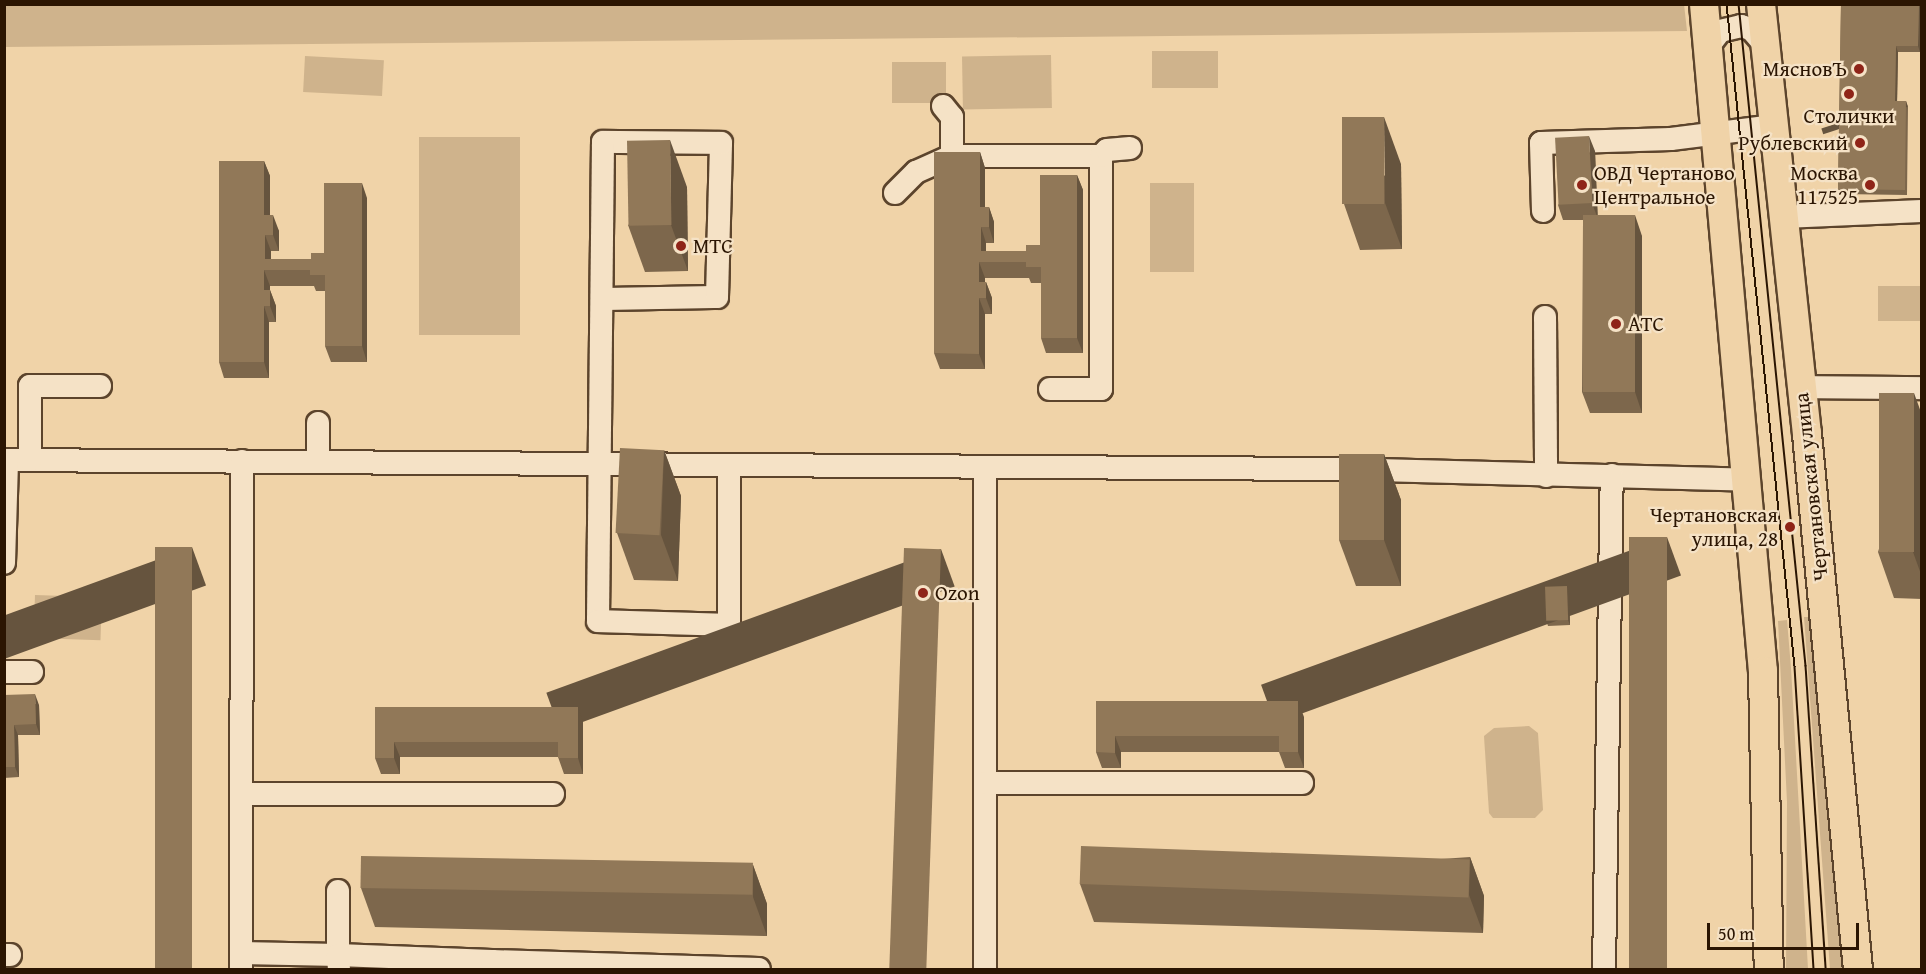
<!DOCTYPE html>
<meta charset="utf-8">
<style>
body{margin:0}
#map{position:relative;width:1926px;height:974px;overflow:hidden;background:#f0d3a8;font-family:"Gentium Book Plus",serif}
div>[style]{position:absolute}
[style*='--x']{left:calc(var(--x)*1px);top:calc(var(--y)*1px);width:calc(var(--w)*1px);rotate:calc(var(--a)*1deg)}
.green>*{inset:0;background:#cfb38c;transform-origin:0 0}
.roads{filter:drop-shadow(2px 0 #5c442c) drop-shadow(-2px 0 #5c442c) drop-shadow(0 2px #5c442c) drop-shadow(0 -2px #5c442c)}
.minor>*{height:22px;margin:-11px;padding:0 11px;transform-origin:11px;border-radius:11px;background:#f5e2c6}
.major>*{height:28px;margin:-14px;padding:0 14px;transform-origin:14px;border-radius:14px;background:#f0d3a8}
.tram>*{height:1.5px;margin:-0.75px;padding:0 0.75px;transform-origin:0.75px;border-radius:0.75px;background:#2b1502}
.wall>*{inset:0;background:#7d674c}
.shaded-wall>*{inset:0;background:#66543e;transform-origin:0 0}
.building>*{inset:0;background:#917858;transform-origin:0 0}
.dots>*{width:16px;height:16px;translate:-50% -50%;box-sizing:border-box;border:3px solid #f5e2c6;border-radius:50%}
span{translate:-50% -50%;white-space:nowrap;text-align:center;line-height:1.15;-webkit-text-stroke:4.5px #f5e2c6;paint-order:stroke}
.poi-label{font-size:21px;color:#2b1502}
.right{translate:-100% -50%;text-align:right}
.left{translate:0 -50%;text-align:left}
.street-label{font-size:21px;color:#2b1502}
.frame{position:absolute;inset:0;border:6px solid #2b1502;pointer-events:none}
.scale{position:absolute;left:1707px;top:923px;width:152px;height:27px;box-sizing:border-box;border:3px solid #2b1502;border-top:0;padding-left:8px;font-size:18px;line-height:21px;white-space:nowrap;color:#2b1502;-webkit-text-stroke:4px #f5e2c6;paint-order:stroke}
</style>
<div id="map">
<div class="green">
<i style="clip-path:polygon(1684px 4px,1687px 31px,4px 47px,5px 4px)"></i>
<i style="left:1218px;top:51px;width:37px;height:66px;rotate:90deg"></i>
<i style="left:1051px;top:55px;width:53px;height:89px;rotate:89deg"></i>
<i style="left:305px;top:56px;width:79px;height:36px;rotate:3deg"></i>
<i style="left:892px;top:62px;width:54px;height:41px"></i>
<i style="left:419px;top:137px;width:101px;height:198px"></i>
<i style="left:1150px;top:183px;width:44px;height:89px"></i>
<i style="left:1878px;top:286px;width:43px;height:35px"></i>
<i style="left:35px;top:595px;width:67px;height:43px;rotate:2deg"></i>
<i style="clip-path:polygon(1804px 617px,1812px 617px,1847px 969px,1830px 969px)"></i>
<i style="clip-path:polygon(1787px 620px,1791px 668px,1808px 969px,1786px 969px,1787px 802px,1778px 621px)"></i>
<i style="clip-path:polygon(1529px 726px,1538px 733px,1543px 810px,1535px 818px,1493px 818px,1489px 813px,1484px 736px,1494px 728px)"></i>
</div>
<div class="roads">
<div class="minor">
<i style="--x:1708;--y:47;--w:20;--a:-53"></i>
<i style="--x:1720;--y:31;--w:22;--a:-13"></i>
<i style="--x:1741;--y:26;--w:10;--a:17"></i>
<i style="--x:1751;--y:29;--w:20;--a:49"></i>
<i style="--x:943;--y:106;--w:14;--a:51"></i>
<i style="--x:952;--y:117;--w:39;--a:90"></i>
<i style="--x:895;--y:193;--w:30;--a:-45"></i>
<i style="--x:916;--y:172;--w:39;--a:-24"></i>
<i style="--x:952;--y:156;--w:149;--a:0"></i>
<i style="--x:1543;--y:211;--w:68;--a:-91.7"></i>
<i style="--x:1541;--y:143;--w:130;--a:-1.8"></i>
<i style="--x:1671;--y:139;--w:104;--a:-7.2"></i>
<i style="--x:1783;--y:217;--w:139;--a:-2.5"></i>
<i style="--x:602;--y:299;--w:115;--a:-1"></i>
<i style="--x:717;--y:297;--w:154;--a:-88.5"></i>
<i style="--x:721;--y:143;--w:118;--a:-179.5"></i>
<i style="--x:603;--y:142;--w:479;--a:90.6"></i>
<i style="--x:598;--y:621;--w:131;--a:1.7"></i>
<i style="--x:729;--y:625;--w:160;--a:-90"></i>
<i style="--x:1545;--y:317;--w:159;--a:89.6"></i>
<i style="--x:1801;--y:387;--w:121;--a:0.5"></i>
<i style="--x:1050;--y:389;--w:51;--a:0"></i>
<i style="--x:1101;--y:389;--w:233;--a:-90"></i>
<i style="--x:1101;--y:156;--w:8;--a:-45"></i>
<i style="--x:1107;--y:150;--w:23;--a:-5"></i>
<i style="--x:318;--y:423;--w:39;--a:90"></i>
<i style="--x:4;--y:460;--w:1337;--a:0.39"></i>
<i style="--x:1341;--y:469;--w:407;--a:1.5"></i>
<i style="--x:30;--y:460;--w:74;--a:-90"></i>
<i style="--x:30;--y:386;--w:70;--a:0"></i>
<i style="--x:985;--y:467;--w:503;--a:90"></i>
<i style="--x:4;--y:563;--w:103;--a:-88.3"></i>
<i style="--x:4;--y:672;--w:28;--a:0"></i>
<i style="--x:985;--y:783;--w:317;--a:0"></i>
<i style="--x:241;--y:794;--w:312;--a:0"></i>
<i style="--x:241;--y:953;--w:97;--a:1.2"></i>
<i style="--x:338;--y:955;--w:64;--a:-90"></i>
<i style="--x:4;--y:955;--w:6;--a:0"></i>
<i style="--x:241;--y:970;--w:509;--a:-89.89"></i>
<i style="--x:339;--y:970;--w:15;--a:-94"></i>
<i style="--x:338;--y:955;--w:154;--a:2.2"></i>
<i style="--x:492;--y:970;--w:9;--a:-90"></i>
<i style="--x:492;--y:961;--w:267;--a:1.7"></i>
<i style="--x:1604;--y:970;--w:495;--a:-89.1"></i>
</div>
<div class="major">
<i style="--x:1704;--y:4;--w:670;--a:84.95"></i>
<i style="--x:1763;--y:671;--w:299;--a:88.9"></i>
<i style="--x:1761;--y:4;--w:432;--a:83.9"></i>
<i style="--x:1807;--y:434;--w:538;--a:84.56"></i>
</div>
</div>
<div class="tram">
<i style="--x:1727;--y:4;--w:666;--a:84.14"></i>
<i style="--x:1795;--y:667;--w:304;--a:86.4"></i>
<i style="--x:1739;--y:4;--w:665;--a:84.22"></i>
<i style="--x:1806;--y:666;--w:305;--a:86.2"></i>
</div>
<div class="wall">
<i style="clip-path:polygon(1841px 4px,1921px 4px,1920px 52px,1898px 52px,1897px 101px,1906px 101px,1908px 107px,1907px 195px,1840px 194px,1838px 189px)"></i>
<i style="clip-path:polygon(1595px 151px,1597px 215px,1642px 236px,1642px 413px,1590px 413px,1582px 392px,1583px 220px,1563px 220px,1558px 205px)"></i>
<i style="clip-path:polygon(980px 152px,985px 168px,985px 207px,989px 207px,994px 222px,994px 243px,986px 243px,986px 251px,1026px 251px,1040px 245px,1077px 175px,1083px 190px,1083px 353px,1046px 353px,1041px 338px,1041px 283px,1031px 283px,1029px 278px,985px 278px,985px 282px,986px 282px,992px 298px,992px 314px,985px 314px,985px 369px,940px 369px,934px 353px)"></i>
<i style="clip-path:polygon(264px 161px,270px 176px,270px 215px,279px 231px,279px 251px,271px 251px,271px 259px,311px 259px,324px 253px,367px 198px,367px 362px,331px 362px,325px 346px,325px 291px,316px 291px,314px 286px,270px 286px,270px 290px,276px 306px,276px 322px,269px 322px,269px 378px,224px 378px,219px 362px)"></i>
<i style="clip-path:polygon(1401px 164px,1402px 249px,1360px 250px,1344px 204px)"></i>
<i style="clip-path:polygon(687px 187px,688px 271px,645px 272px,628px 225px)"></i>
<i style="clip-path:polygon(1922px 415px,1922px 599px,1894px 598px,1878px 552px)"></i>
<i style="clip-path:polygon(664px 450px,681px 496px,678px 581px,634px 580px,617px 533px)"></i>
<i style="clip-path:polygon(1384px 454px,1401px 500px,1401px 586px,1356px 586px,1339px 540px)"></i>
<i style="clip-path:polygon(1569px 592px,1570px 625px,1548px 626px,1546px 620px)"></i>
<i style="clip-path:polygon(4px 695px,39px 705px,40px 735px,18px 735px,19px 777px,4px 778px)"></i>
<i style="clip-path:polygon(1096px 701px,1304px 717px,1304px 768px,1285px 768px,1279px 752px,1121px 752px,1121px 768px,1102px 768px,1096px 752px)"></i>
<i style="clip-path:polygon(375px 707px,578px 707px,583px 722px,583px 774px,564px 774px,558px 757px,400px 757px,400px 774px,381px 774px,375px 758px)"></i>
<i style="clip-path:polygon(1470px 857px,1484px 896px,1483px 933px,1094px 922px,1080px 884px)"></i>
<i style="clip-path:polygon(753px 865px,767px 904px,767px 936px,375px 927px,361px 888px)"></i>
</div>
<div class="shaded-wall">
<i style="clip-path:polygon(1919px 4px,1921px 4px,1920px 52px,1918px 46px)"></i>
<i style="clip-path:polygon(1896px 46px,1898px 52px,1897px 106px,1895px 101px)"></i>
<i style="left:1906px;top:101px;width:6px;height:89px;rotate:72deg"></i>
<i style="clip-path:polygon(1384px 117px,1401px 164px,1402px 249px,1385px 203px)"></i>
<i style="clip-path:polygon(1589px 136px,1595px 151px,1598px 219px,1592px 203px)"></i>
<i style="clip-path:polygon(670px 140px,687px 187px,688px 271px,671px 225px)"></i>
<i style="clip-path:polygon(980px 152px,985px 168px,985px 222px,980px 207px)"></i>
<i style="clip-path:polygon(264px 161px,270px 176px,270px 231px,264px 215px)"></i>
<i style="clip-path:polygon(1077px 175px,1083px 190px,1083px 353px,1077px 338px)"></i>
<i style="clip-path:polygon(362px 183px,367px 198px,367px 362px,362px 346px)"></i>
<i style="clip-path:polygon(989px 207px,994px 222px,994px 243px,989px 227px)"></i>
<i style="clip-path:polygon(273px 215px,279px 231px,279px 251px,273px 235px)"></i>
<i style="clip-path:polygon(1635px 215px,1642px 236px,1642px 413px,1635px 392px)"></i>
<i style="clip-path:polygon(981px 227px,986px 243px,986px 262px,981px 251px)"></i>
<i style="clip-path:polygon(265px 235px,271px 251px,271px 270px,265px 259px)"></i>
<i style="clip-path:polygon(979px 262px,985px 278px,985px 298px,979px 282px)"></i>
<i style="clip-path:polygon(264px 270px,270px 286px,269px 306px,264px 290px)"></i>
<i style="clip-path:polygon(986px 282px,992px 298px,992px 314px,986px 298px)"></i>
<i style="clip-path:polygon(270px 290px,276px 306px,276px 322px,270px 306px)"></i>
<i style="clip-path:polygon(979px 298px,985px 314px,985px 369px,979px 354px)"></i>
<i style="clip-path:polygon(264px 306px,269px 322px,269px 378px,264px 362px)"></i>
<i style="clip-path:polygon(1914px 393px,1922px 415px,1922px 577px,1913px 552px)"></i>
<i style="clip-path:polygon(664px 450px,681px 496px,678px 581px,661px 535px)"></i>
<i style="clip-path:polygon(1384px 454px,1401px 500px,1401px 586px,1384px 540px)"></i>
<i style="left:1667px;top:537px;width:41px;height:432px;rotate:70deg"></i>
<i style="left:192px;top:547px;width:41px;height:422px;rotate:70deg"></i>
<i style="left:941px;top:549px;width:40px;height:420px;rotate:70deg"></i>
<i style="clip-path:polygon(1567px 586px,1569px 592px,1570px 625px,1568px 620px)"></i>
<i style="clip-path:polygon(35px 694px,39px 705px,40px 735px,36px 724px)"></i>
<i style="clip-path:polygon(1298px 701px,1304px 717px,1304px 768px,1298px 752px)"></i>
<i style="clip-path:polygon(578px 707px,583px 722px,583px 774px,578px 758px)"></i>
<i style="clip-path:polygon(14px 725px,18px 735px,19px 777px,15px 767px)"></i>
<i style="clip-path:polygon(1115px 736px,1121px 752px,1121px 768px,1115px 753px)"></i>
<i style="clip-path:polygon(394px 742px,400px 757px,400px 774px,394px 758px)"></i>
<i style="clip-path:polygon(1470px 857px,1484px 896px,1483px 933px,1469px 895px)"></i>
<i style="clip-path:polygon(753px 865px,767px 904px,767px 936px,753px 897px)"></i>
</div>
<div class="building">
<i style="clip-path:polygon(1841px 4px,1919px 4px,1918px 46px,1896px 46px,1895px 101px,1906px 101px,1905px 190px,1838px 189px)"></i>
<i style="left:1342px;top:117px;width:42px;height:87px"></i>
<i style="left:1589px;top:136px;width:67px;height:34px;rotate:87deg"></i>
<i style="left:670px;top:140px;width:85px;height:43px;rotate:89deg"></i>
<i style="clip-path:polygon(934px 152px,980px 152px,980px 207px,989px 207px,989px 227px,981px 227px,981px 251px,1026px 251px,1026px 245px,1040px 245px,1040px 175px,1077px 175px,1077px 338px,1041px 338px,1041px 267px,1026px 267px,1026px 262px,979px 262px,979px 282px,986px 282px,986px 298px,979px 298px,979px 354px,934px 353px)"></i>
<i style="clip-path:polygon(219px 161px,264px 161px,264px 215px,273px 215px,273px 235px,265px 235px,265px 259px,311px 259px,311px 253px,324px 253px,324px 183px,362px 183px,362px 346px,325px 346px,325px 275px,310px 275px,310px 270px,264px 270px,264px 290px,270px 290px,270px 306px,264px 306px,264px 362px,219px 362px)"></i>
<i style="left:1583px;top:215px;width:52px;height:177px"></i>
<i style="left:1879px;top:393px;width:35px;height:159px"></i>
<i style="left:620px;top:448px;width:44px;height:85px;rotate:3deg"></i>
<i style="left:1339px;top:454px;width:45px;height:86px"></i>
<i style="left:1629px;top:537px;width:38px;height:432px"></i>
<i style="left:155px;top:547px;width:37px;height:422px"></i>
<i style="left:904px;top:548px;width:37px;height:421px;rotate:2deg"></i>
<i style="left:1567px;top:586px;width:34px;height:22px;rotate:88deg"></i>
<i style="clip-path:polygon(35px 694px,36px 724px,14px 725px,15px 767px,4px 767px,4px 695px)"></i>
<i style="clip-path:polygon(1096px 701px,1298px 701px,1298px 752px,1279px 752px,1279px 736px,1115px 736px,1115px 753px,1096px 752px)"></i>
<i style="clip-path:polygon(375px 707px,578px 707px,578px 758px,558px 758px,558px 742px,394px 742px,394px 758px,375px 758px)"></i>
<i style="left:1081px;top:846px;width:389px;height:38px;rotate:2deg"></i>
<i style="left:361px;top:856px;width:392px;height:32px;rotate:1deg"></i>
</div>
<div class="dots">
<i style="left:1859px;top:69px;background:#8f2418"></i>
<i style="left:1849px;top:94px;background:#8f2418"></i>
<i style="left:1860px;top:143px;background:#8f2418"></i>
<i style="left:1582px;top:185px;background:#8f2418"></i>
<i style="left:1870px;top:185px;background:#8f2418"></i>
<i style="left:681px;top:246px;background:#8f2418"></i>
<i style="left:1616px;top:324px;background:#8f2418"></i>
<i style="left:1790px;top:527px;background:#8f2418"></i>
<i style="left:923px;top:593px;background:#8f2418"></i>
</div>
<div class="poi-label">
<span class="right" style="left:1847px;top:69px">МясновЪ</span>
<span style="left:1849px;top:116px">Столички</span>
<span class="right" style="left:1848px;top:143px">Рублевский</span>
<span class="left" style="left:1594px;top:185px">ОВД Чертаново<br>Центральное</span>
<span class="right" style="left:1858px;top:185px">Москва<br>117525</span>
<span class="left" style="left:693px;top:246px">МТС</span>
<span class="left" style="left:1628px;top:324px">АТС</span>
<span class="right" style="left:1778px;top:527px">Чертановская<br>улица, 28</span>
<span class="left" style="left:935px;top:593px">Ozon</span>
</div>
<div class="street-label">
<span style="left:1811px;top:487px;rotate:-96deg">Чертановская улица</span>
</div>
<div class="frame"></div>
<div class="scale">50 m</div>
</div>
